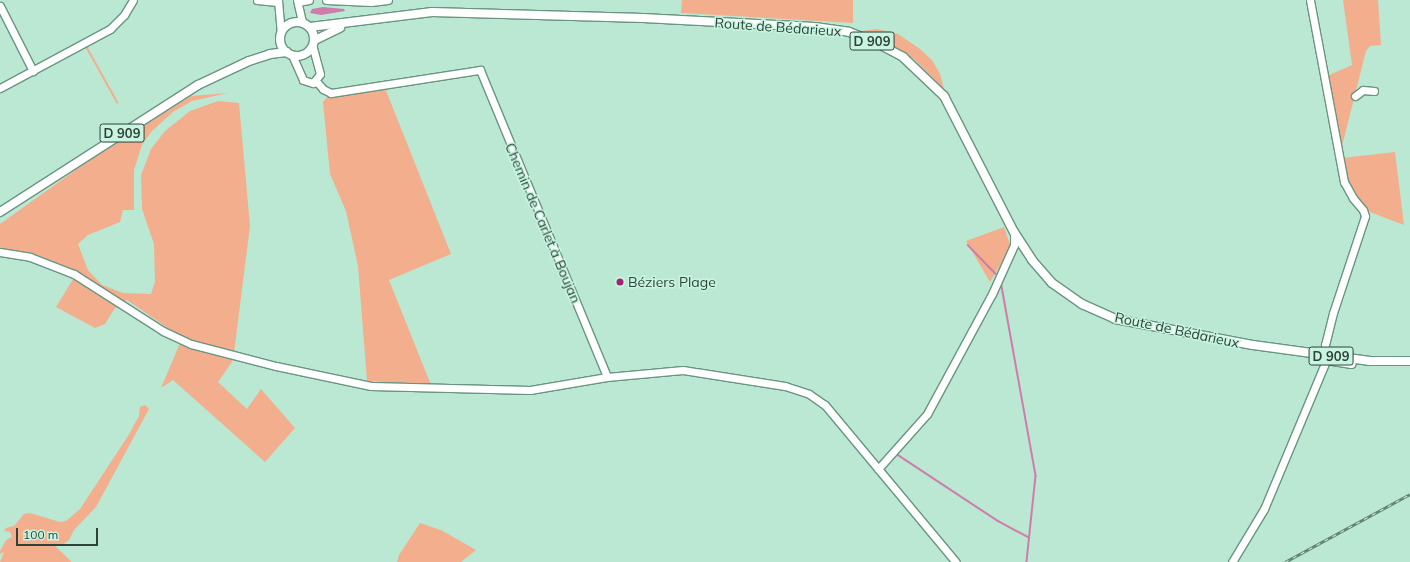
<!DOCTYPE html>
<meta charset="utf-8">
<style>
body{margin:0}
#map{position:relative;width:1410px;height:562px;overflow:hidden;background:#bae8d3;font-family:Mulish,sans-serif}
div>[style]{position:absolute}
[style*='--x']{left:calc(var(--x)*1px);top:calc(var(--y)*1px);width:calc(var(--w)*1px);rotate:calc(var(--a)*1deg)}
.green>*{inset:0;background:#f3ae8d;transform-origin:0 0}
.water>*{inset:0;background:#d07cab}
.stream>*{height:1.5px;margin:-0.75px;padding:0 0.75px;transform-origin:0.75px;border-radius:0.75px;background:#d07cab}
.roads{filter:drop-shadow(1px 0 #699481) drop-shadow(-1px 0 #699481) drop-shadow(0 1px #699481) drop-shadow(0 -1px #699481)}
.minor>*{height:7px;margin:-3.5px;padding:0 3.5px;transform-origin:3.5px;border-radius:3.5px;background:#fff}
.major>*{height:8px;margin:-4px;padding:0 4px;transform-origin:4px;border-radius:4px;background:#fff}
.major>.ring{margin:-4px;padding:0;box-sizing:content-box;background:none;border:8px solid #fff;border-radius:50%}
.rail>*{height:3px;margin-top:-1.5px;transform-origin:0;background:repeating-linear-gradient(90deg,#c7f5e0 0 4.5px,#658376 0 9px);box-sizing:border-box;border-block:1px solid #658376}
.dots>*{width:11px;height:11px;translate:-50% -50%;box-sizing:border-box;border:2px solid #c7f5e0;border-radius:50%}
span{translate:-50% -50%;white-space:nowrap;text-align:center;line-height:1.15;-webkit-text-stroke:3px #c7f5e0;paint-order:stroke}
.shield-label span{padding:1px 3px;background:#c7f5e0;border:1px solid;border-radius:3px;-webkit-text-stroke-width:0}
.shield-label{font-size:13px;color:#2f423a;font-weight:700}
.street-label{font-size:14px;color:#2f423a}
.poi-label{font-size:14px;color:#2f423a}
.left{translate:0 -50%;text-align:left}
.scale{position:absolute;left:16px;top:528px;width:82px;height:18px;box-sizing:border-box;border:2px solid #2f423a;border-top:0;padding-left:5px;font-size:12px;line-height:14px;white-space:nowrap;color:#2f423a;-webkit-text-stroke:3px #c7f5e0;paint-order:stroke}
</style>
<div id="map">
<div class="green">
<i style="clip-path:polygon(682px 0,853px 0,853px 23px,681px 13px)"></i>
<i style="clip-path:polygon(1343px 0,1378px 0,1381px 45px,1370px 46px,1366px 51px,1340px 154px,1327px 76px,1352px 65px)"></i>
<i style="clip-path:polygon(877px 29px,898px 34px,920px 49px,932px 60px,940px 74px,944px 89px,915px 60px,887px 42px,862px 31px)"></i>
<i style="left:87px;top:46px;width:65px;height:2px;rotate:61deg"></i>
<i style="clip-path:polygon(385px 88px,451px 254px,389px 280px,431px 385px,367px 381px,358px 266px,346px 211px,330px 174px,323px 102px,327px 97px)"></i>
<i style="clip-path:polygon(228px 93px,192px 101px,173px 112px,152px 131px,142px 145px,134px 170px,134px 210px,123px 210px,120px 222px,88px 235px,78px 244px,88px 270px,102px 285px,123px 293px,151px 294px,155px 282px,154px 244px,142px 209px,141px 175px,151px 149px,165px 131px,190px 111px,218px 101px,239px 103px,250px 226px,234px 353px,181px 337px,127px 300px,123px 303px,85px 276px,71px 269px,37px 255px,0 249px,0 224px,84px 164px,191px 96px)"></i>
<i style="clip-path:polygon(1395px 152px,1404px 225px,1370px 212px,1364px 206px,1350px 189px,1342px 158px)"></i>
<i style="clip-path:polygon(1004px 227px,1011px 247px,990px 282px,966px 241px)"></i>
<i style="clip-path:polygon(75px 276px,123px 308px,115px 308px,105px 324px,95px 328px,56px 307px)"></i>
<i style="clip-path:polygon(180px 343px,234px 359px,218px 382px,247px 409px,261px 389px,295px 428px,265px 462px,173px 380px,161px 388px)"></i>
<i style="clip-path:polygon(145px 405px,149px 409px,96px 507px,74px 530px,69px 540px,61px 546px,54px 545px,72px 562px,0 562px,4px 552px,0 554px,0 551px,6px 540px,12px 537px,10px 532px,4px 531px,6px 528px,14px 526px,24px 514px,30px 513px,60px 522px,66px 521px,80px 509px,128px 436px,139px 416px,140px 407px)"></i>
<i style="clip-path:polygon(420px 523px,441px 530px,476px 550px,461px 562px,397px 562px,399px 555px)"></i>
</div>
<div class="water">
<i style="clip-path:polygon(323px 7px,344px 9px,345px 11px,321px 15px,310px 13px,312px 9px)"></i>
</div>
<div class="stream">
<i style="--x:968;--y:245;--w:40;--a:46"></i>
<i style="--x:1001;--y:281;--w:198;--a:79.8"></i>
<i style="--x:1036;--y:476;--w:86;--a:96"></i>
<i style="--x:895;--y:453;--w:123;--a:33.4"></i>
<i style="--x:998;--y:521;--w:34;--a:28"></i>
</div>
<div class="roads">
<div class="minor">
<i style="--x:257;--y:0;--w:20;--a:6"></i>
<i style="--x:278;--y:0;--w:32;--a:85"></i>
<i style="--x:297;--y:0;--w:23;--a:77"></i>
<i style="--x:326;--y:0;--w:45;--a:2.5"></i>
<i style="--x:371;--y:2;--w:17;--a:-7"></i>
<i style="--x:298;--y:2;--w:11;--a:-10"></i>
<i style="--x:0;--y:6;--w:73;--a:63.1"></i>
<i style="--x:292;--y:55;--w:27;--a:66"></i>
<i style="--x:303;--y:80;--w:10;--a:17"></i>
<i style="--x:313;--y:83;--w:11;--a:-52"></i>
<i style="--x:320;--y:74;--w:28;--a:-105"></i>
<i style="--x:316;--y:81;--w:11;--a:49"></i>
<i style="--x:323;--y:89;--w:9;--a:27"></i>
<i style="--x:331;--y:93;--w:151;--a:-8.8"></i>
<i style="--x:480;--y:70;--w:332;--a:67.5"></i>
<i style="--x:0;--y:88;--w:125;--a:-28.2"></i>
<i style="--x:110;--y:29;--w:20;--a:-45"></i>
<i style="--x:124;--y:15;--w:17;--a:-59"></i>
<i style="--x:1355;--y:96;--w:10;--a:-37"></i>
<i style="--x:1363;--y:90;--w:11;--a:5"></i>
<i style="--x:0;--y:252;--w:30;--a:9"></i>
<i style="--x:30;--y:257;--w:47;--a:21.1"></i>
<i style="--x:74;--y:274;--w:106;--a:32.6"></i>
<i style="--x:163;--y:331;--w:31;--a:25"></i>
<i style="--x:191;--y:344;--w:88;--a:14.5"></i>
<i style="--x:276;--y:366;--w:97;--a:11.9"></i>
<i style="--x:371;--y:386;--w:159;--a:1.4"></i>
<i style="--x:530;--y:390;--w:78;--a:-9.6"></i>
<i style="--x:607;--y:377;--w:76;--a:-5.3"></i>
<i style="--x:683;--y:370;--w:103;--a:8.9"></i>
<i style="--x:785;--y:386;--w:25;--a:18"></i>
<i style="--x:809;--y:394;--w:19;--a:35"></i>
<i style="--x:825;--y:405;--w:204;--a:50.2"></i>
<i style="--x:878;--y:469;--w:74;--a:-48.3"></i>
<i style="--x:927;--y:414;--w:136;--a:-61.6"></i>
<i style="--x:992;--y:294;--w:54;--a:-65.8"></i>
<i style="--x:1014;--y:245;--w:13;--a:-90"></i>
<i style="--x:1232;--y:562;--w:62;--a:-58.9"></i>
<i style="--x:1264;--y:509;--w:160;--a:-67.3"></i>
<i style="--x:1326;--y:361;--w:16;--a:-94"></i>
<i style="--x:1325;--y:345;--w:33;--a:-76"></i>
<i style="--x:1333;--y:313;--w:102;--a:-71.7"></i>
<i style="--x:1365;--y:216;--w:6;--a:-108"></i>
<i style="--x:1363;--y:210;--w:16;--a:-130"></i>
<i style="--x:1353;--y:198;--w:18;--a:-119"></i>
<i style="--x:1344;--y:182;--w:185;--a:-100.6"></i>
</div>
<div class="major">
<i class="ring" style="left:280px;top:22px;width:26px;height:26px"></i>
<i style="--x:310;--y:27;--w:123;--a:-7"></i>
<i style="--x:432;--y:12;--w:211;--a:1.6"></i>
<i style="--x:643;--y:18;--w:172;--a:3"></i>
<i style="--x:815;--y:27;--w:34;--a:8"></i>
<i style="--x:849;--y:32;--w:28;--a:21"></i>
<i style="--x:875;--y:42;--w:32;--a:28"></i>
<i style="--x:903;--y:57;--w:57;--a:43.6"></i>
<i style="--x:944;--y:96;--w:153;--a:62.8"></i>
<i style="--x:1014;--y:232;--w:33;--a:57"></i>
<i style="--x:1032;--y:260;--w:30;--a:49"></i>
<i style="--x:1052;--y:283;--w:37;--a:35"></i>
<i style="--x:1082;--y:304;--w:36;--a:24"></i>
<i style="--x:1115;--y:319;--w:140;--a:10.7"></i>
<i style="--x:1253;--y:345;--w:118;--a:7.8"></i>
<i style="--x:1370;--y:361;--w:40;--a:0"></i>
<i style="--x:315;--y:40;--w:28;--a:-26"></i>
<i style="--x:0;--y:212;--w:235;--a:-32.7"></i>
<i style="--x:198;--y:85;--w:56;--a:-25.2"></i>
<i style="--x:249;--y:61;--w:22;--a:-18"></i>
<i style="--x:270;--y:54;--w:17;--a:-7"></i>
<i style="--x:1314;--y:358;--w:38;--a:9"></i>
</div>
</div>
<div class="rail">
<i style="--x:1285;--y:562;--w:142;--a:-28.5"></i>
</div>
<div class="dots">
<i style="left:620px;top:282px;background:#a22375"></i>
</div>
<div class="shield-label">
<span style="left:872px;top:41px">D 909</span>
<span style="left:122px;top:133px">D 909</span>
<span style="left:1331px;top:356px">D 909</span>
</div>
<div class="street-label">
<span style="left:778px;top:27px;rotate:4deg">Route de Bédarieux</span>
<span style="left:543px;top:223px;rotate:67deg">Chemin de Carlet à Boujan</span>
<span style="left:1177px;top:330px;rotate:12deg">Route de Bédarieux</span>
</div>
<div class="poi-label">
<span class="left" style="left:628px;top:282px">Béziers Plage</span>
</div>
<div class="scale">100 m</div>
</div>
